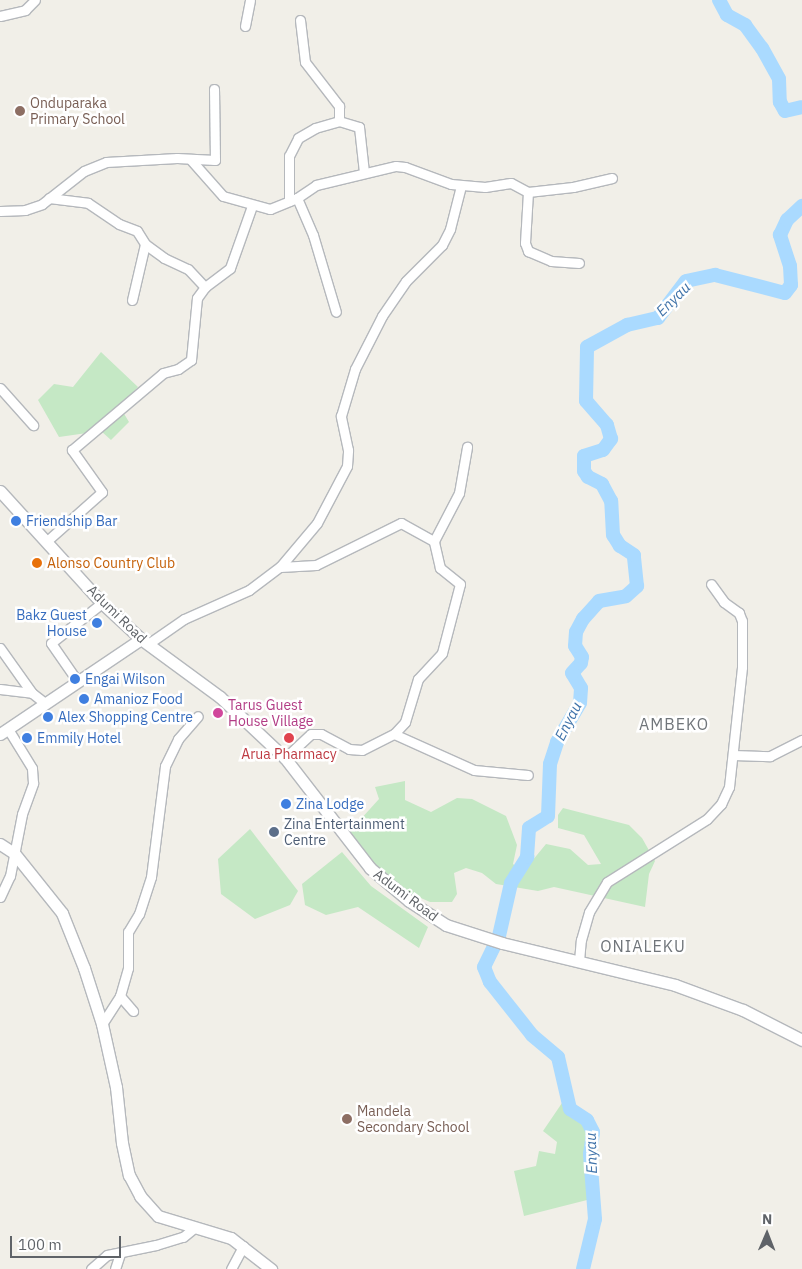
<!DOCTYPE html>
<style>
body{margin:0}
#map{position:relative;width:802px;height:1269px;overflow:hidden;background:#f1efe8;font-family:"IBM Plex Sans",sans-serif}
div>[style]{position:absolute}
[style*='--x']{left:calc(var(--x)*1px);top:calc(var(--y)*1px);width:calc(var(--w)*1px);rotate:calc(var(--a)*1deg)}
.green>*{inset:0;background:#c5e8c5}
.river>*{height:14px;margin:-7px;padding:0 7px;transform-origin:7px;border-radius:7px;background:#aadaff}
.roads{filter:drop-shadow(1px 0 #b5b8bc) drop-shadow(-1px 0 #b5b8bc) drop-shadow(0 1px #b5b8bc) drop-shadow(0 -1px #b5b8bc)}
.street>*{height:9px;margin:-4.5px;padding:0 4.5px;transform-origin:4.5px;border-radius:4.5px;background:#fff}
.secondary>*{height:11px;margin:-5.5px;padding:0 5.5px;transform-origin:5.5px;border-radius:5.5px;background:#fff}
.dots>*{width:14px;height:14px;translate:-50% -50%;box-sizing:border-box;border:2px solid #fff;border-radius:50%}
span{translate:-50% -50%;white-space:nowrap;text-align:center;line-height:1.15;-webkit-text-stroke:5px #fff;paint-order:stroke}
.education-label{font-size:14px;color:#785e54}
.left{translate:0 -50%;text-align:left}
.shop-label{font-size:14px;color:#366cbe}
.right{translate:-100% -50%;text-align:right}
.food-label{font-size:14px;color:#c56008}
.street-label{font-size:14px;color:#5f6368}
.hotel-label{font-size:14px;color:#b23c85}
.health-label{font-size:14px;color:#be3a42}
.service-label{font-size:14px;color:#4e5e75}
.water-label{font-size:15px;color:#4174aa;font-style:italic}
.quarter-label{font-size:16px;color:#70757a;letter-spacing:1px}
.north{position:absolute;left:742px;top:1209px;width:50px;height:50px;-webkit-text-stroke:4px #fff;paint-order:stroke;rotate:1deg;font-size:14px;font-weight:700;line-height:20px;text-align:center;color:#5f6368}
.north::after{content:'';display:block;margin:auto;width:18px;height:22px;background:#5f6368;clip-path:polygon(50% 0,100% 100%,50% 72%,0 100%)}
.scale{position:absolute;left:10px;top:1236px;width:111px;height:22px;box-sizing:border-box;border:2px solid #5f6368;border-top:0;padding-left:6px;font-size:15px;line-height:18px;white-space:nowrap;color:#5f6368;-webkit-text-stroke:4px #fff;paint-order:stroke}
</style>
<div id="map">
<div class="green">
<i style="clip-path:polygon(101px 352px,138px 387px,120px 407px,129px 422px,111px 440px,101px 431px,59px 437px,38px 400px,54px 384px,73px 387px)"></i>
<i style="clip-path:polygon(405px 781px,405px 800px,431px 812px,457px 798px,472px 799px,506px 816px,517px 845px,513px 864px,523px 872px,546px 844px,570px 849px,588px 865px,601px 864px,584px 835px,558px 828px,558px 815px,563px 808px,629px 825px,642px 838px,655px 861px,649px 874px,645px 907px,554px 887px,538px 891px,496px 884px,482px 873px,466px 868px,454px 873px,457px 894px,452px 902px,430px 902px,391px 885px,353px 841px,350px 831px,379px 799px,375px 787px)"></i>
<i style="clip-path:polygon(250px 829px,298px 891px,290px 905px,255px 919px,221px 894px,218px 859px)"></i>
<i style="clip-path:polygon(342px 852px,371px 886px,428px 927px,419px 948px,358px 907px,326px 915px,305px 905px,302px 884px)"></i>
<i style="clip-path:polygon(562px 1103px,583px 1122px,588px 1135px,586px 1155px,591px 1199px,524px 1216px,514px 1171px,536px 1166px,539px 1151px,555px 1154px,557px 1142px,543px 1131px)"></i>
</div>
<div class="river">
<i style="--x:719;--y:0;--w:17;--a:62"></i>
<i style="--x:727;--y:15;--w:21;--a:29"></i>
<i style="--x:745;--y:25;--w:29;--a:54"></i>
<i style="--x:762;--y:48;--w:35;--a:61"></i>
<i style="--x:779;--y:79;--w:23;--a:88"></i>
<i style="--x:780;--y:102;--w:10;--a:61"></i>
<i style="--x:785;--y:111;--w:17;--a:-13"></i>
<i style="--x:583;--y:1269;--w:51;--a:-76.5"></i>
<i style="--x:595;--y:1219;--w:65;--a:-94.4"></i>
<i style="--x:590;--y:1154;--w:22;--a:-82"></i>
<i style="--x:593;--y:1132;--w:13;--a:-117"></i>
<i style="--x:587;--y:1120;--w:20;--a:-147"></i>
<i style="--x:570;--y:1109;--w:53;--a:-103"></i>
<i style="--x:558;--y:1057;--w:34;--a:-140"></i>
<i style="--x:532;--y:1035;--w:68;--a:-128.4"></i>
<i style="--x:490;--y:982;--w:16;--a:-112"></i>
<i style="--x:484;--y:967;--w:34;--a:-64"></i>
<i style="--x:499;--y:936;--w:54;--a:-77.2"></i>
<i style="--x:511;--y:883;--w:31;--a:-58"></i>
<i style="--x:527;--y:857;--w:29;--a:-86"></i>
<i style="--x:529;--y:828;--w:22;--a:-32"></i>
<i style="--x:548;--y:816;--w:52;--a:-87.8"></i>
<i style="--x:550;--y:764;--w:23;--a:-72"></i>
<i style="--x:557;--y:742;--w:45;--a:-59.5"></i>
<i style="--x:580;--y:703;--w:15;--a:-86"></i>
<i style="--x:581;--y:688;--w:17;--a:-121"></i>
<i style="--x:572;--y:673;--w:13;--a:-48"></i>
<i style="--x:581;--y:663;--w:6;--a:-81"></i>
<i style="--x:582;--y:657;--w:13;--a:-122"></i>
<i style="--x:575;--y:646;--w:14;--a:-86"></i>
<i style="--x:576;--y:632;--w:15;--a:-62"></i>
<i style="--x:583;--y:619;--w:24;--a:-48"></i>
<i style="--x:599;--y:601;--w:27;--a:-10"></i>
<i style="--x:626;--y:596;--w:15;--a:-42"></i>
<i style="--x:637;--y:586;--w:31;--a:-96"></i>
<i style="--x:634;--y:555;--w:17;--a:-147"></i>
<i style="--x:620;--y:546;--w:13;--a:-122"></i>
<i style="--x:613;--y:535;--w:34;--a:-93"></i>
<i style="--x:611;--y:501;--w:19;--a:-118"></i>
<i style="--x:602;--y:484;--w:16;--a:-153"></i>
<i style="--x:588;--y:477;--w:7;--a:-124"></i>
<i style="--x:584;--y:471;--w:15;--a:-90"></i>
<i style="--x:584;--y:456;--w:20;--a:-18"></i>
<i style="--x:603;--y:450;--w:14;--a:-54"></i>
<i style="--x:611;--y:439;--w:15;--a:-106"></i>
<i style="--x:607;--y:425;--w:32;--a:-131"></i>
<i style="--x:586;--y:401;--w:54;--a:-88.9"></i>
<i style="--x:587;--y:347;--w:46;--a:-28.8"></i>
<i style="--x:627;--y:325;--w:32;--a:-13"></i>
<i style="--x:658;--y:318;--w:46;--a:-52.9"></i>
<i style="--x:686;--y:281;--w:30;--a:-12"></i>
<i style="--x:715;--y:275;--w:72;--a:14.4"></i>
<i style="--x:785;--y:293;--w:10;--a:-53"></i>
<i style="--x:791;--y:285;--w:19;--a:-93"></i>
<i style="--x:790;--y:266;--w:33;--a:-108"></i>
<i style="--x:780;--y:235;--w:17;--a:-65"></i>
<i style="--x:787;--y:220;--w:21;--a:-43"></i>
</div>
<div class="roads">
<div class="street">
<i style="--x:0;--y:16;--w:26;--a:-13"></i>
<i style="--x:25;--y:10;--w:14;--a:-45"></i>
<i style="--x:300;--y:20;--w:42;--a:83.2"></i>
<i style="--x:305;--y:62;--w:56;--a:52.3"></i>
<i style="--x:339;--y:106;--w:15;--a:90"></i>
<i style="--x:245;--y:26;--w:26;--a:-79"></i>
<i style="--x:191;--y:160;--w:48;--a:48.4"></i>
<i style="--x:223;--y:196;--w:49;--a:15.5"></i>
<i style="--x:270;--y:209;--w:29;--a:-22"></i>
<i style="--x:297;--y:198;--w:23;--a:-34"></i>
<i style="--x:316;--y:185;--w:82;--a:-13.4"></i>
<i style="--x:396;--y:166;--w:9;--a:6"></i>
<i style="--x:405;--y:167;--w:49;--a:20.3"></i>
<i style="--x:451;--y:184;--w:34;--a:5"></i>
<i style="--x:485;--y:187;--w:26;--a:-9"></i>
<i style="--x:511;--y:183;--w:19;--a:28"></i>
<i style="--x:528;--y:192;--w:45;--a:-6.3"></i>
<i style="--x:573;--y:187;--w:40;--a:-13"></i>
<i style="--x:528;--y:192;--w:51;--a:93.4"></i>
<i style="--x:525;--y:243;--w:9;--a:69"></i>
<i style="--x:528;--y:251;--w:25;--a:23"></i>
<i style="--x:551;--y:261;--w:28;--a:4"></i>
<i style="--x:49;--y:198;--w:39;--a:7"></i>
<i style="--x:88;--y:203;--w:37;--a:34"></i>
<i style="--x:119;--y:224;--w:19;--a:21"></i>
<i style="--x:137;--y:231;--w:15;--a:58"></i>
<i style="--x:145;--y:244;--w:24;--a:36"></i>
<i style="--x:164;--y:258;--w:26;--a:25"></i>
<i style="--x:188;--y:269;--w:25;--a:47"></i>
<i style="--x:297;--y:198;--w:40;--a:66.6"></i>
<i style="--x:313;--y:235;--w:80;--a:73.4"></i>
<i style="--x:289;--y:201;--w:45;--a:-90"></i>
<i style="--x:289;--y:156;--w:20;--a:-63"></i>
<i style="--x:298;--y:138;--w:20;--a:-30"></i>
<i style="--x:315;--y:128;--w:25;--a:-16"></i>
<i style="--x:339;--y:121;--w:21;--a:17"></i>
<i style="--x:359;--y:127;--w:45;--a:83.7"></i>
<i style="--x:0;--y:211;--w:25;--a:-2"></i>
<i style="--x:25;--y:210;--w:18;--a:-19"></i>
<i style="--x:42;--y:204;--w:53;--a:-38.2"></i>
<i style="--x:84;--y:171;--w:24;--a:-22"></i>
<i style="--x:106;--y:162;--w:71;--a:-3.2"></i>
<i style="--x:177;--y:158;--w:38;--a:3"></i>
<i style="--x:215;--y:160;--w:71;--a:-90.8"></i>
<i style="--x:132;--y:300;--w:57;--a:-76.9"></i>
<i style="--x:0;--y:388;--w:50;--a:48.3"></i>
<i style="--x:48;--y:540;--w:72;--a:-41.6"></i>
<i style="--x:102;--y:492;--w:52;--a:-125.5"></i>
<i style="--x:72;--y:450;--w:119;--a:-40.2"></i>
<i style="--x:163;--y:373;--w:16;--a:-15"></i>
<i style="--x:178;--y:369;--w:16;--a:-35"></i>
<i style="--x:191;--y:360;--w:62;--a:-84.5"></i>
<i style="--x:197;--y:298;--w:14;--a:-54"></i>
<i style="--x:205;--y:287;--w:31;--a:-37"></i>
<i style="--x:230;--y:268;--w:66;--a:-70.5"></i>
<i style="--x:280;--y:567;--w:36;--a:-3"></i>
<i style="--x:316;--y:565;--w:95;--a:-26.3"></i>
<i style="--x:401;--y:523;--w:38;--a:29"></i>
<i style="--x:148;--y:644;--w:44;--a:-34.8"></i>
<i style="--x:184;--y:619;--w:71;--a:-24"></i>
<i style="--x:249;--y:590;--w:39;--a:-37"></i>
<i style="--x:280;--y:567;--w:57;--a:-49.9"></i>
<i style="--x:317;--y:523;--w:64;--a:-62.2"></i>
<i style="--x:347;--y:466;--w:16;--a:-86"></i>
<i style="--x:348;--y:450;--w:35;--a:-102"></i>
<i style="--x:341;--y:416;--w:49;--a:-73.4"></i>
<i style="--x:355;--y:369;--w:59;--a:-63"></i>
<i style="--x:382;--y:316;--w:42;--a:-55.6"></i>
<i style="--x:406;--y:281;--w:51;--a:-45"></i>
<i style="--x:442;--y:245;--w:18;--a:-63"></i>
<i style="--x:450;--y:229;--w:44;--a:-75.7"></i>
<i style="--x:0;--y:648;--w:55;--a:54.6"></i>
<i style="--x:78;--y:682;--w:47;--a:-124.7"></i>
<i style="--x:51;--y:643;--w:65;--a:-38.1"></i>
<i style="--x:0;--y:689;--w:32;--a:7"></i>
<i style="--x:32;--y:693;--w:16;--a:38"></i>
<i style="--x:394;--y:734;--w:88;--a:24.2"></i>
<i style="--x:474;--y:770;--w:54;--a:5.3"></i>
<i style="--x:733;--y:755;--w:37;--a:2"></i>
<i style="--x:770;--y:756;--w:36;--a:-27"></i>
<i style="--x:285;--y:758;--w:35;--a:-43"></i>
<i style="--x:311;--y:734;--w:10;--a:0"></i>
<i style="--x:321;--y:734;--w:32;--a:28"></i>
<i style="--x:349;--y:749;--w:13;--a:4"></i>
<i style="--x:362;--y:750;--w:36;--a:-27"></i>
<i style="--x:394;--y:734;--w:16;--a:-47"></i>
<i style="--x:405;--y:722;--w:45;--a:-73.2"></i>
<i style="--x:418;--y:679;--w:35;--a:-47"></i>
<i style="--x:442;--y:653;--w:71;--a:-75.4"></i>
<i style="--x:460;--y:584;--w:26;--a:-141"></i>
<i style="--x:440;--y:568;--w:28;--a:-103"></i>
<i style="--x:434;--y:541;--w:54;--a:-62.5"></i>
<i style="--x:459;--y:493;--w:47;--a:-80.1"></i>
<i style="--x:0;--y:897;--w:23;--a:-65"></i>
<i style="--x:10;--y:876;--w:63;--a:-79"></i>
<i style="--x:22;--y:814;--w:33;--a:-70"></i>
<i style="--x:33;--y:783;--w:15;--a:-94"></i>
<i style="--x:32;--y:768;--w:46;--a:-121.6"></i>
<i style="--x:579;--y:961;--w:21;--a:-85"></i>
<i style="--x:581;--y:940;--w:29;--a:-74"></i>
<i style="--x:589;--y:912;--w:35;--a:-59"></i>
<i style="--x:607;--y:882;--w:118;--a:-32.2"></i>
<i style="--x:707;--y:819;--w:21;--a:-47"></i>
<i style="--x:721;--y:804;--w:19;--a:-65"></i>
<i style="--x:729;--y:787;--w:121;--a:-83.8"></i>
<i style="--x:742;--y:667;--w:46;--a:-90"></i>
<i style="--x:742;--y:621;--w:9;--a:-111"></i>
<i style="--x:739;--y:613;--w:19;--a:-144"></i>
<i style="--x:724;--y:602;--w:22;--a:-126"></i>
<i style="--x:120;--y:996;--w:20;--a:49"></i>
<i style="--x:102;--y:1024;--w:33;--a:-57"></i>
<i style="--x:120;--y:996;--w:29;--a:-74"></i>
<i style="--x:128;--y:968;--w:36;--a:-90"></i>
<i style="--x:128;--y:932;--w:21;--a:-59"></i>
<i style="--x:139;--y:914;--w:39;--a:-72"></i>
<i style="--x:151;--y:877;--w:112;--a:-82.8"></i>
<i style="--x:165;--y:766;--w:30;--a:-64"></i>
<i style="--x:178;--y:739;--w:30;--a:-49"></i>
<i style="--x:91;--y:1269;--w:21;--a:-41"></i>
<i style="--x:107;--y:1255;--w:50;--a:-11.5"></i>
<i style="--x:156;--y:1245;--w:28;--a:-17"></i>
<i style="--x:183;--y:1237;--w:13;--a:-39"></i>
<i style="--x:115;--y:1269;--w:16;--a:-72"></i>
<i style="--x:231;--y:1269;--w:26;--a:-62"></i>
</div>
<div class="secondary">
<i style="--x:0;--y:491;--w:151;--a:47.7"></i>
<i style="--x:102;--y:603;--w:53;--a:42.7"></i>
<i style="--x:141;--y:639;--w:98;--a:36.3"></i>
<i style="--x:220;--y:697;--w:89;--a:43.2"></i>
<i style="--x:285;--y:758;--w:139;--a:52.3"></i>
<i style="--x:370;--y:868;--w:51;--a:40.2"></i>
<i style="--x:409;--y:901;--w:44;--a:33"></i>
<i style="--x:446;--y:925;--w:59;--a:17.8"></i>
<i style="--x:502;--y:943;--w:178;--a:13.6"></i>
<i style="--x:675;--y:985;--w:72;--a:20.2"></i>
<i style="--x:743;--y:1010;--w:66;--a:27"></i>
<i style="--x:0;--y:734;--w:170;--a:-34"></i>
<i style="--x:0;--y:844;--w:17;--a:33"></i>
<i style="--x:14;--y:853;--w:77;--a:51.3"></i>
<i style="--x:62;--y:913;--w:59;--a:68.2"></i>
<i style="--x:84;--y:968;--w:59;--a:72.2"></i>
<i style="--x:102;--y:1024;--w:65;--a:77.5"></i>
<i style="--x:116;--y:1087;--w:56;--a:83.9"></i>
<i style="--x:122;--y:1143;--w:33;--a:78"></i>
<i style="--x:129;--y:1175;--w:24;--a:62"></i>
<i style="--x:140;--y:1196;--w:27;--a:48"></i>
<i style="--x:158;--y:1216;--w:76;--a:16.8"></i>
<i style="--x:231;--y:1238;--w:51;--a:37.8"></i>
</div>
</div>
<div class="dots">
<i style="left:20px;top:111px;background:#8d6e63"></i>
<i style="left:16px;top:521px;background:#3f7fe0"></i>
<i style="left:37px;top:563px;background:#e8710a"></i>
<i style="left:97px;top:623px;background:#3f7fe0"></i>
<i style="left:75px;top:679px;background:#3f7fe0"></i>
<i style="left:84px;top:699px;background:#3f7fe0"></i>
<i style="left:218px;top:713px;background:#d1479c"></i>
<i style="left:48px;top:717px;background:#3f7fe0"></i>
<i style="left:27px;top:738px;background:#3f7fe0"></i>
<i style="left:289px;top:738px;background:#e0444e"></i>
<i style="left:286px;top:804px;background:#3f7fe0"></i>
<i style="left:274px;top:832px;background:#5c6f8a"></i>
<i style="left:347px;top:1119px;background:#8d6e63"></i>
</div>
<div class="education-label">
<span class="left" style="left:30px;top:111px">Onduparaka<br>Primary School</span>
<span class="left" style="left:357px;top:1119px">Mandela<br>Secondary School</span>
</div>
<div class="shop-label">
<span class="left" style="left:26px;top:521px">Friendship Bar</span>
<span class="right" style="left:87px;top:623px">Bakz Guest<br>House</span>
<span class="left" style="left:85px;top:679px">Engai Wilson</span>
<span class="left" style="left:94px;top:699px">Amanioz Food</span>
<span class="left" style="left:58px;top:717px">Alex Shopping Centre</span>
<span class="left" style="left:37px;top:738px">Emmily Hotel</span>
<span class="left" style="left:296px;top:804px">Zina Lodge</span>
</div>
<div class="food-label">
<span class="left" style="left:47px;top:563px">Alonso Country Club</span>
</div>
<div class="street-label">
<span style="left:117px;top:614px;rotate:44deg">Adumi Road</span>
<span style="left:406px;top:895px;rotate:37deg">Adumi Road</span>
</div>
<div class="hotel-label">
<span class="left" style="left:228px;top:713px">Tarus Guest<br>House Village</span>
</div>
<div class="health-label">
<span style="left:289px;top:754px">Arua Pharmacy</span>
</div>
<div class="service-label">
<span class="left" style="left:284px;top:832px">Zina Entertainment<br>Centre</span>
</div>
<div class="water-label">
<span style="left:673px;top:299px;rotate:-45deg">Enyau</span>
<span style="left:568px;top:721px;rotate:-63deg">Enyau</span>
<span style="left:591px;top:1153px;rotate:-92deg">Enyau</span>
</div>
<div class="quarter-label">
<span style="left:674px;top:724px">AMBEKO</span>
<span style="left:643px;top:946px">ONIALEKU</span>
</div>
<div class="north">N</div>
<div class="scale">100 m</div>
</div>
